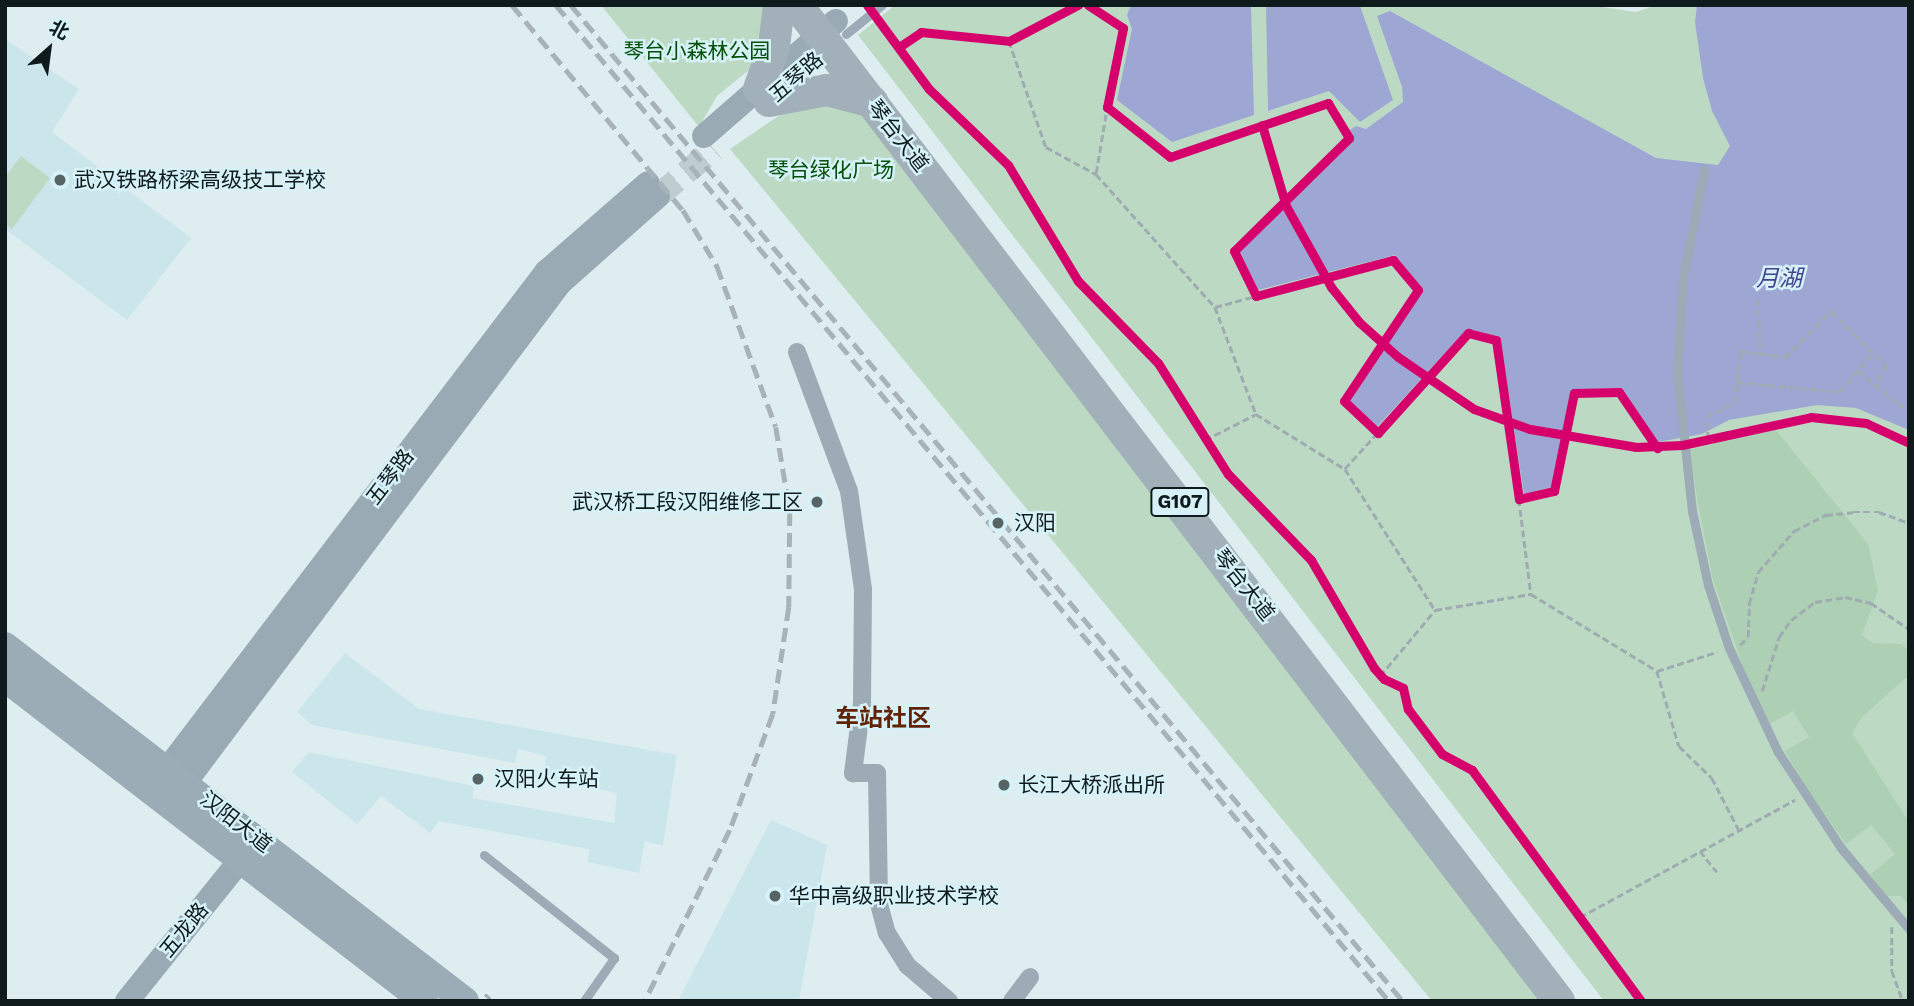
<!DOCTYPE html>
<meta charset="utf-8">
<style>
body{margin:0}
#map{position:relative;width:1914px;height:1006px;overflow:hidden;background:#deedf0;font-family:"Work Sans","Noto Sans SC",sans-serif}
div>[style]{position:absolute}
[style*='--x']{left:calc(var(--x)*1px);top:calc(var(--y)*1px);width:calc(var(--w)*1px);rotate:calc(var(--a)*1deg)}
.built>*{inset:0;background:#cbe6eb}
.green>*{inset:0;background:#bcdac3}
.forest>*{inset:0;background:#adcfb4}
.water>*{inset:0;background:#9ea6d3}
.secondary-tunnel>*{height:24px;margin-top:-12px;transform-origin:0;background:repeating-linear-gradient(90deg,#bfcdd0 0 24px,transparent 0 36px)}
.path>*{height:2.5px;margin-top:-1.25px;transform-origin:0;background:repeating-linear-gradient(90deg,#9eabb0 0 7px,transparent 0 10.5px)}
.lane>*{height:9px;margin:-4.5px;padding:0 4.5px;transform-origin:4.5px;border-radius:4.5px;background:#9dabb6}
.street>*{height:18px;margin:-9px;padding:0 9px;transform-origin:9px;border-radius:9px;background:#9dabb6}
.secondary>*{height:24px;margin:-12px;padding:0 12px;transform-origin:12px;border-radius:12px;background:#99aab4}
.primary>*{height:28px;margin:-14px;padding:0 14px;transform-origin:14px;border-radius:14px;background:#9cacb6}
.highway>*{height:32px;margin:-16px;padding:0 16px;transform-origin:16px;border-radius:16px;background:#a2b1b9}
.rail>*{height:4.5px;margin-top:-2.25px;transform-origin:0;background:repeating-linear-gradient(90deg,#a7b3b9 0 14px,transparent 0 21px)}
.cycleway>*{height:9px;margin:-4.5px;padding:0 4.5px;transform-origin:4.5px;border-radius:4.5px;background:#d6006c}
.dots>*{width:19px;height:19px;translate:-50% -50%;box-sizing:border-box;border:4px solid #d6f2f8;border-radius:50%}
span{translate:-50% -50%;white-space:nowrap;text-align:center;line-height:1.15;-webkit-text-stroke:5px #d6f2f8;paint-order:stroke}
.shield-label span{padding:2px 5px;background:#d6f2f8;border:2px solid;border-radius:5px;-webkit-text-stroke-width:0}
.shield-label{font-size:19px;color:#0f1a1c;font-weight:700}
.park-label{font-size:21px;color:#035007}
.street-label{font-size:21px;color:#0f1a1c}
.poi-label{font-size:21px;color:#0f1a1c}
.left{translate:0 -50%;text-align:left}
.right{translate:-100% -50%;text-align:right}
.water-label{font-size:23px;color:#42428e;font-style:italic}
.quarter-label{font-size:24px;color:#622205;font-weight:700}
.frame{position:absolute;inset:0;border:7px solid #0f1a1c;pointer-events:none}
.north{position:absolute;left:14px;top:14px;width:70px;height:70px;-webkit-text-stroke:5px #d6f2f8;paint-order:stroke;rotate:28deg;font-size:19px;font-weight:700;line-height:28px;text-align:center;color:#0f1a1c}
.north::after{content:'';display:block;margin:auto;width:24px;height:32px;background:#0f1a1c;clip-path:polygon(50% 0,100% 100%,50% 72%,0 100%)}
</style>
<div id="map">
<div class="built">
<i style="clip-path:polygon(5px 39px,79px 89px,52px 132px,191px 238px,127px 320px,5px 229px)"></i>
<i style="clip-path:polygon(345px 653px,419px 709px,677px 755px,663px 846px,645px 841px,639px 873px,588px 862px,589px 849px,439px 821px,430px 833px,381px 796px,357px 824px,292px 772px,309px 752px,474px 786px,472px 798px,614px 823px,617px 793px,544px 778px,546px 756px,518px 749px,515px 763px,312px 725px,297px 712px)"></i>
<i style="clip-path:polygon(771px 820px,827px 845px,799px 1001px,678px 1001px)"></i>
</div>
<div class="green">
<i style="clip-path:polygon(601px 5px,772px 5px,755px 65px,717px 96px,699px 127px)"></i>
<i style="clip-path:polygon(895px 5px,1589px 5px,1636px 12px,1657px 5px,1909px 5px,1909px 1001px,1604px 1001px,858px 35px)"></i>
<i style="clip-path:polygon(856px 105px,1542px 1001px,1432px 1001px,730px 149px,790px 108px)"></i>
<i style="clip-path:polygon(21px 156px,50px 178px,12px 229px,5px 224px,5px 177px)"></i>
</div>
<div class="forest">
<i style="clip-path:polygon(1776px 430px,1868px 544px,1878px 591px,1862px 635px,1872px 643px,1902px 644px,1909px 652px,1908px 676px,1862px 717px,1852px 733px,1909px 822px,1909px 904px,1900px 896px,1887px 896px,1870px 875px,1895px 854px,1871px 825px,1846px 844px,1808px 790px,1785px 751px,1809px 737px,1793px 711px,1770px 724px,1745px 672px,1713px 580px,1688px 450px)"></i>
</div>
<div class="water">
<i style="clip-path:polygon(1131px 5px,1251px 5px,1254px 115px,1172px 142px,1117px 100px,1132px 29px,1127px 15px)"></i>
<i style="clip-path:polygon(1266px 5px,1360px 6px,1393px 100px,1360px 122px,1329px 91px,1268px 111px)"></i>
<i style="clip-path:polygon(1697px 5px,1909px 5px,1909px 430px,1856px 408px,1817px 405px,1729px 420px,1702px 434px,1658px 442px,1622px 388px,1572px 390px,1551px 487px,1524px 494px,1500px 337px,1467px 329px,1377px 427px,1350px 402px,1423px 289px,1395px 255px,1258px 290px,1239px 252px,1350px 142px,1350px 130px,1356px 126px,1366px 129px,1403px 102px,1402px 87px,1377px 16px,1390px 11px,1656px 158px,1718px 165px,1730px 146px,1712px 111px,1703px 78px,1695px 22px)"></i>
</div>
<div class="secondary-tunnel">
<i style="--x:658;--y:196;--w:73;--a:-40"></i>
</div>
<div class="path">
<i style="--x:1009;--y:41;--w:112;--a:70.8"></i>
<i style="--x:1046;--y:147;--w:57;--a:28.4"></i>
<i style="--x:1096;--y:174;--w:178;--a:48.2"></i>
<i style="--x:1215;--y:307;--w:115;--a:69"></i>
<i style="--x:1256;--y:414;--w:105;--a:31.7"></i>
<i style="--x:1096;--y:173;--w:67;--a:-80.5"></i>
<i style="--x:1759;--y:299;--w:55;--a:89"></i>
<i style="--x:1215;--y:307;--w:42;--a:-15"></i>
<i style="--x:1858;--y:371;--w:65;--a:38.8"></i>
<i style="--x:1737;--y:382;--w:103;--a:5.5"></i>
<i style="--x:1840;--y:392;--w:50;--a:-50.6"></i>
<i style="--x:1378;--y:433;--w:49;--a:132.5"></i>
<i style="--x:1345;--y:469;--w:167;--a:57.4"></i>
<i style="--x:1708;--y:439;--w:22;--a:-95"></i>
<i style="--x:1706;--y:417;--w:33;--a:-27"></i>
<i style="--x:1735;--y:402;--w:51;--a:-84.4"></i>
<i style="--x:1740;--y:351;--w:45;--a:7.6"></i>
<i style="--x:1785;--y:357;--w:65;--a:-45"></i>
<i style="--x:1831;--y:311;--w:77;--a:44.5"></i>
<i style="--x:1886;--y:365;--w:23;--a:113"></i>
<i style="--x:1205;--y:440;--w:57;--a:-27"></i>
<i style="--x:1519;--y:499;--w:96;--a:82.8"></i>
<i style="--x:1740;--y:645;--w:11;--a:-45"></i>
<i style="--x:1748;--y:637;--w:33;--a:-88"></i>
<i style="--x:1749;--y:604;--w:33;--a:-74"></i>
<i style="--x:1758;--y:572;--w:55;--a:-48.7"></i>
<i style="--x:1794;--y:531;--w:36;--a:-27"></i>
<i style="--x:1826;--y:515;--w:27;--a:-6"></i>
<i style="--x:1853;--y:512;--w:26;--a:0"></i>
<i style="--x:1879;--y:512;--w:32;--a:20"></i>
<i style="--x:1657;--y:671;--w:63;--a:-17.6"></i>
<i style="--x:1380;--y:676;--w:86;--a:-50.2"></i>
<i style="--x:1435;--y:610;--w:97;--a:-9.5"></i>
<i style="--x:1531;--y:594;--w:148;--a:31.4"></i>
<i style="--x:1657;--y:671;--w:78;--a:73.7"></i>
<i style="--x:1679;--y:746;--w:46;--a:44.1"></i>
<i style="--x:1712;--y:778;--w:59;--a:62.6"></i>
<i style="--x:1762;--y:691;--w:57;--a:-72.5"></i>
<i style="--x:1779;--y:637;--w:21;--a:-55"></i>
<i style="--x:1791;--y:620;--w:30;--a:-37"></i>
<i style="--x:1815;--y:602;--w:30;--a:-9"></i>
<i style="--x:1845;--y:597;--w:27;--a:13"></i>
<i style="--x:1871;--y:603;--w:46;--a:34.4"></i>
<i style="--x:1700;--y:851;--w:27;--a:51"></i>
<i style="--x:1580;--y:917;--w:245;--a:-28.6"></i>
<i style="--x:1892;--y:927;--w:44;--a:90"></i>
<i style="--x:1892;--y:971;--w:32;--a:70"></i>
<i style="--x:485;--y:994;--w:11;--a:41"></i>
</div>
<div class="lane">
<i style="--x:846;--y:34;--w:46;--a:-38.9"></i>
<i style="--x:1704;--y:170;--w:110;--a:101"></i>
<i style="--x:1683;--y:278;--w:95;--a:93.6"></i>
<i style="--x:1677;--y:373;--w:139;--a:83.8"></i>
<i style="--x:1692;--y:511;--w:76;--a:77.8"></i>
<i style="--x:1708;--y:585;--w:66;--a:71.6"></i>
<i style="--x:1729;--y:648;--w:115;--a:64.8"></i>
<i style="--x:1778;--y:752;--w:115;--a:56.7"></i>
<i style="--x:1841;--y:848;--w:106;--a:50"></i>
<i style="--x:484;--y:855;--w:166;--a:38.4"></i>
<i style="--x:614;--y:958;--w:52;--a:124.9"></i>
</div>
<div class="street">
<i style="--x:797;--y:352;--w:148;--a:69.5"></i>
<i style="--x:849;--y:491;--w:99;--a:81.9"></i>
<i style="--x:863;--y:589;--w:114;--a:90.5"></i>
<i style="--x:862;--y:703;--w:71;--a:97.3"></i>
<i style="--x:853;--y:773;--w:24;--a:0"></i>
<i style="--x:877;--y:773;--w:131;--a:89.1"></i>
<i style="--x:879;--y:904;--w:30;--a:75"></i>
<i style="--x:887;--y:933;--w:39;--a:58"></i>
<i style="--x:908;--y:966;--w:54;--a:40.5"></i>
<i style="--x:1012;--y:1001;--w:30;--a:-53"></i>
</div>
<div class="secondary">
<i style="--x:704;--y:136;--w:175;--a:-41.1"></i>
<i style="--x:156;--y:784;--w:644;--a:-52.7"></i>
<i style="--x:546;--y:272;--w:135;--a:-41.1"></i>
<i style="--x:172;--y:800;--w:646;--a:-53.11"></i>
<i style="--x:560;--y:283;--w:131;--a:-41.6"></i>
<i style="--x:127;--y:1001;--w:182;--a:-51.2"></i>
</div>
<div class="primary">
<i style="--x:5;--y:646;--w:581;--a:37.66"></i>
<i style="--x:5;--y:678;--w:529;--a:37.63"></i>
</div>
<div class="highway">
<i style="--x:797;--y:5;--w:1254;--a:52.58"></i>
<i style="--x:759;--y:89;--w:45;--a:-70.3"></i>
<i style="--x:774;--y:47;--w:42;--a:-83.2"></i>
<i style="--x:769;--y:101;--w:59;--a:-10.7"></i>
<i style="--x:827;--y:90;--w:47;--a:14.9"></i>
</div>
<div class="rail">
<i style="--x:512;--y:5;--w:267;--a:50.2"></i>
<i style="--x:683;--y:210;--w:66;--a:58.7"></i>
<i style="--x:717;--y:266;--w:171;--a:69.9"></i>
<i style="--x:776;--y:427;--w:86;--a:80.6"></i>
<i style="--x:790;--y:512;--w:95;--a:90.6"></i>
<i style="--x:789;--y:607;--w:108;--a:98.5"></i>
<i style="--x:773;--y:714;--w:124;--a:110.3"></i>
<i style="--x:730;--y:830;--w:191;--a:116.4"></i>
<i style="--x:556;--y:5;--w:1298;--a:50.09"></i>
<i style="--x:571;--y:5;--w:1298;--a:50.13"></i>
</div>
<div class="cycleway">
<i style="--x:867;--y:5;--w:104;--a:53.6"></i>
<i style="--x:929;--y:89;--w:110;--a:43.9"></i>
<i style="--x:1008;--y:165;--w:135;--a:58.9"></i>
<i style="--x:1078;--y:281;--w:115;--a:45.7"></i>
<i style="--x:1158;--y:363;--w:131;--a:57.8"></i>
<i style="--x:1228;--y:474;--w:120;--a:46"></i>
<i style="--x:1311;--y:560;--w:125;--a:59.7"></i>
<i style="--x:1374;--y:668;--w:15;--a:48"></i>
<i style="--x:1384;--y:679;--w:21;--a:25"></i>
<i style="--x:1403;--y:688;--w:22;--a:77"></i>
<i style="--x:1408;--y:709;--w:56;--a:52.9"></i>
<i style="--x:1442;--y:754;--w:34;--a:28"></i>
<i style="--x:1472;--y:770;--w:286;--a:53.8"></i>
<i style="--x:1088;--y:5;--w:42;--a:33.3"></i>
<i style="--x:1123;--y:28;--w:81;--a:101.4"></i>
<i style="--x:1107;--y:107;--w:80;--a:38.4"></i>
<i style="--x:1170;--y:157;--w:167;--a:-18.9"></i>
<i style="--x:1328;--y:103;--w:41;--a:59"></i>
<i style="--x:1349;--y:138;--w:161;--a:135.5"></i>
<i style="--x:1234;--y:251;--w:50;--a:63.9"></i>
<i style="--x:1256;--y:296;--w:142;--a:-14.7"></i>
<i style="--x:1393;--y:260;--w:39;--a:50"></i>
<i style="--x:1418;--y:290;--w:133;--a:123.7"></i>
<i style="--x:1344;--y:401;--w:47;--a:43.3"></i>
<i style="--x:1378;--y:433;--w:135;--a:-48"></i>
<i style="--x:1468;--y:333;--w:29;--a:14"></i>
<i style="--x:1496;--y:340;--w:161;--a:81.8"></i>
<i style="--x:1519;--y:499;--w:36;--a:-13"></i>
<i style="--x:1554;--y:491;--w:100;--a:-78.5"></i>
<i style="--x:1574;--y:393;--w:45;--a:-1.3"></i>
<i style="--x:1619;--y:392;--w:68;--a:55.8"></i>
<i style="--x:899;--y:47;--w:27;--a:-34"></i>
<i style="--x:921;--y:32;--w:88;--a:5.8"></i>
<i style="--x:1009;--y:41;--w:78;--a:-27.6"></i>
<i style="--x:1262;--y:125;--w:84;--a:73.5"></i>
<i style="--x:1286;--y:206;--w:93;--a:60.9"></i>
<i style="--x:1331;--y:287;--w:45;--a:51.3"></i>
<i style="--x:1359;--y:322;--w:52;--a:41.9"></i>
<i style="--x:1398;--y:357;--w:92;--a:34.4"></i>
<i style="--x:1474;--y:409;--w:59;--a:19.7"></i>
<i style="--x:1530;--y:429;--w:108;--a:9.6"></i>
<i style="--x:1636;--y:447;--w:46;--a:-2.5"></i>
<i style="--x:1682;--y:445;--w:132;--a:-12.2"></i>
<i style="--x:1811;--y:417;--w:55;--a:6.2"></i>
<i style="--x:1866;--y:423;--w:47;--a:24.9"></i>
</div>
<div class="dots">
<i style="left:60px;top:180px;background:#576466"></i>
<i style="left:817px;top:502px;background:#576466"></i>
<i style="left:998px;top:523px;background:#576466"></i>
<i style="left:478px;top:779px;background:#576466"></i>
<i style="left:1004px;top:785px;background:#576466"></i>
<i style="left:775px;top:896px;background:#576466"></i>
</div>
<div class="shield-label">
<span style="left:1180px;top:502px">G107</span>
</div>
<div class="park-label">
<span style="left:697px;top:51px">琴台小森林公园</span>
<span style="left:831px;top:170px">琴台绿化广场</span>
</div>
<div class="street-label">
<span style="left:796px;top:77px;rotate:-41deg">五琴路</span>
<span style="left:898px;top:136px;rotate:52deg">琴台大道</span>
<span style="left:390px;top:477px;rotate:-53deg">五琴路</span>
<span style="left:1244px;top:585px;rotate:52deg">琴台大道</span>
<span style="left:236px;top:822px;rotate:38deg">汉阳大道</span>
<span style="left:184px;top:930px;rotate:-51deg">五龙路</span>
</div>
<div class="poi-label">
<span class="left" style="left:74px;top:180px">武汉铁路桥梁高级技工学校</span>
<span class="right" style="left:803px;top:502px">武汉桥工段汉阳维修工区</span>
<span class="left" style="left:1014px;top:523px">汉阳</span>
<span class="left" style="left:494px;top:779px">汉阳火车站</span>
<span class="left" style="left:1018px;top:785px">长江大桥派出所</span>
<span class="left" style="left:789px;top:896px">华中高级职业技术学校</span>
</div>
<div class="water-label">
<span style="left:1779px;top:279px">月湖</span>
</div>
<div class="quarter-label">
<span style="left:883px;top:719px">车站社区</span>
</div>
<div class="frame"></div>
<div class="north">北</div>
</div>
